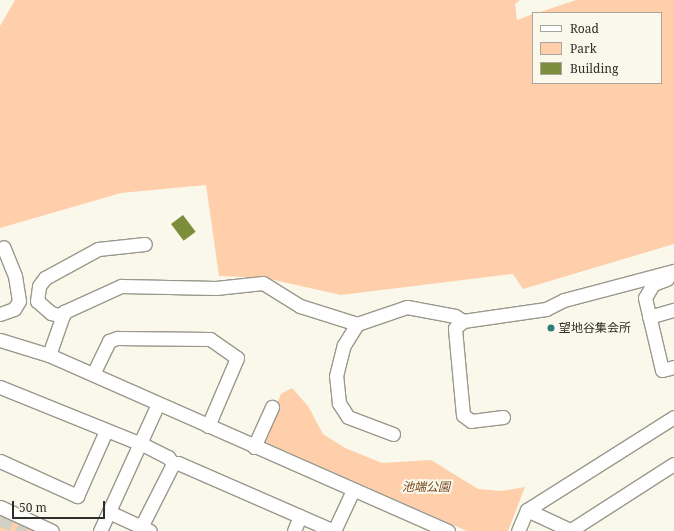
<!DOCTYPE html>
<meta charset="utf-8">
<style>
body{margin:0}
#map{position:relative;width:674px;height:531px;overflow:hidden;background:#faf8eb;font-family:"Noto Serif","Noto Sans JP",serif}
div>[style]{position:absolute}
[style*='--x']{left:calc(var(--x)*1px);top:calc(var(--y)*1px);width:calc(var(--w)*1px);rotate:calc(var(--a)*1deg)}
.green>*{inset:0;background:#ffcfab}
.building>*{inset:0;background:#7c8d3b;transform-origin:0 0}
.minor-tunnel>*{height:13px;margin-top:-6.5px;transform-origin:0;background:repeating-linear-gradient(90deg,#d1d0c4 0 13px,transparent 0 19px)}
.roads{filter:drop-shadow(1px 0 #9a988c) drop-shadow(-1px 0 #9a988c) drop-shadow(0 1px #9a988c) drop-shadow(0 -1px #9a988c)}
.minor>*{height:13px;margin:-6.5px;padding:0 6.5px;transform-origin:6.5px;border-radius:6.5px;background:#fff}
.dots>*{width:11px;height:11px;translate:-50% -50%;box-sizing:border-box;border:2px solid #faf8eb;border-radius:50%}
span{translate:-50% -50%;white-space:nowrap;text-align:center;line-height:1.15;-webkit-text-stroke:4px #faf8eb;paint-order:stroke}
.poi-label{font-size:12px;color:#2f2e29}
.left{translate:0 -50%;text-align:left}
.park-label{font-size:12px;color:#74461d;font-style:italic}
.legend{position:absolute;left:532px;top:12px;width:130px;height:72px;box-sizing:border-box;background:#faf8eb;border:1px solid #a9a79d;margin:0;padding:5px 7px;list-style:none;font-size:12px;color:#2f2e29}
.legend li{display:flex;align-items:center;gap:8px;height:20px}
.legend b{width:20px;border:1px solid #a9a79d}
.scale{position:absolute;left:12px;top:501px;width:93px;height:18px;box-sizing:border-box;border:2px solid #2f2e29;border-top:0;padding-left:5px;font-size:12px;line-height:14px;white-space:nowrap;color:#2f2e29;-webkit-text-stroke:3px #faf8eb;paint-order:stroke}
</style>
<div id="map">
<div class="green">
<i style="clip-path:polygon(15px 0,520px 0,515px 4px,517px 20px,533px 14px,533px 83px,661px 83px,661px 13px,537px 13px,576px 0,674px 0,674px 244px,523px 289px,513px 274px,341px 295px,265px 278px,219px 276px,206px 185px,121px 193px,0 228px,0 26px)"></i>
<i style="clip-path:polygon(292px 388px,308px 406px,323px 434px,345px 448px,382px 463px,431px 460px,478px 489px,502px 491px,525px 487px,508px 531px,467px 531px,265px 442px,263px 437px,281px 394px)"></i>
<i style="clip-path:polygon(0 514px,37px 531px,0 531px)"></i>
</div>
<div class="building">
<i style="left:183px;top:215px;width:21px;height:15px;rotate:53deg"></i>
</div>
<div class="minor-tunnel">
<i style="--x:0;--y:519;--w:29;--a:25"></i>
</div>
<div class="roads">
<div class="minor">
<i style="--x:667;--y:279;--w:15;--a:160"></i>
<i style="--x:653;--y:284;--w:16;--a:120"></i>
<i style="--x:645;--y:298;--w:74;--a:76.7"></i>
<i style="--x:662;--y:370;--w:12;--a:-14"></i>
<i style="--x:0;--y:314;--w:15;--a:-20"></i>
<i style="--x:14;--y:309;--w:9;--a:-58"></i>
<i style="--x:19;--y:301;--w:25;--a:-99"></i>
<i style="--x:15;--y:276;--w:31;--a:-112"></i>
<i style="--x:63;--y:316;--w:12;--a:-166"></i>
<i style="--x:51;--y:313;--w:18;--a:-139"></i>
<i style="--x:37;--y:301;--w:15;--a:-82"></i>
<i style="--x:39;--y:286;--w:10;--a:-53"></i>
<i style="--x:45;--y:278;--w:60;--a:-28.7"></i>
<i style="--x:98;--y:249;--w:47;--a:-6.1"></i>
<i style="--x:649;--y:317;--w:26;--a:-16"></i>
<i style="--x:0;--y:340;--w:51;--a:17"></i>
<i style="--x:49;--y:355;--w:436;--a:23.8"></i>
<i style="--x:49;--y:355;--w:46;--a:-70.8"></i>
<i style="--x:64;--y:312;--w:63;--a:-24.5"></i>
<i style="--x:121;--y:286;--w:95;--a:1.2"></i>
<i style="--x:216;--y:288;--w:47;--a:-6.1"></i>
<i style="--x:263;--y:283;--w:44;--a:31.9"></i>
<i style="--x:300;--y:306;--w:60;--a:17.5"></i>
<i style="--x:93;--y:374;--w:37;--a:-64"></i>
<i style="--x:109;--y:341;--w:9;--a:-21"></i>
<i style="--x:117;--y:338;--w:93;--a:0.6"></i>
<i style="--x:210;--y:339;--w:33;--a:35"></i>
<i style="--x:237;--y:358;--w:74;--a:113.1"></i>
<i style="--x:0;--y:387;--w:157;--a:22"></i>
<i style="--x:146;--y:446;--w:25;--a:27"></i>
<i style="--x:168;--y:457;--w:9;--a:54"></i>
<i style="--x:503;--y:417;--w:32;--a:173"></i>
<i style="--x:471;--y:421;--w:10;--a:-143"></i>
<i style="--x:463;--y:415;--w:87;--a:-95.3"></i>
<i style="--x:455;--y:328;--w:11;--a:-41"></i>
<i style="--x:463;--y:321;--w:84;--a:-8.2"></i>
<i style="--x:546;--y:309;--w:20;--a:-27"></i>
<i style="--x:564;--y:300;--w:114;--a:-14.8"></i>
<i style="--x:393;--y:434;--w:48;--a:-159.3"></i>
<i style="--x:348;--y:417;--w:17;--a:-123"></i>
<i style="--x:339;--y:403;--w:27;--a:-96"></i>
<i style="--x:336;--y:376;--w:32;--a:-76"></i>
<i style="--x:344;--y:345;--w:25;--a:-58"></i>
<i style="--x:357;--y:324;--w:53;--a:-18.8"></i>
<i style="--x:407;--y:307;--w:49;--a:10.6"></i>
<i style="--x:455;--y:316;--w:9;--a:32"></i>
<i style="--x:254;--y:447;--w:44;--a:-65.8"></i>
<i style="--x:0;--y:461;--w:85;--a:24.4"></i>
<i style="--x:77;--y:496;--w:71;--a:-66"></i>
<i style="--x:0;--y:507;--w:57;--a:24.8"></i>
<i style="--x:527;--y:510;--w:50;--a:25"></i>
<i style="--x:109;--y:512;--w:45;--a:24.9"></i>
<i style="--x:141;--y:527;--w:71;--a:-63.1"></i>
<i style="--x:173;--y:464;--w:5;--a:-11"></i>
<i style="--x:178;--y:463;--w:170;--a:23.6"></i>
<i style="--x:334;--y:531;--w:45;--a:-65.1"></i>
<i style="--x:571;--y:530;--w:122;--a:-32.7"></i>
<i style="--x:100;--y:531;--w:140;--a:-65.5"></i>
<i style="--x:294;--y:531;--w:16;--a:-68"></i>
<i style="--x:518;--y:531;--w:23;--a:-67"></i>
<i style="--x:527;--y:510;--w:174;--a:-32.3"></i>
</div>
</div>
<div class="dots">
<i style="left:551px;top:328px;background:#30797d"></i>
</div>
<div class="poi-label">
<span class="left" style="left:559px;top:328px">望地谷集会所</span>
</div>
<div class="park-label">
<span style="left:426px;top:487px">池端公園</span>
</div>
<ul class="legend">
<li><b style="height:5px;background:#fff"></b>Road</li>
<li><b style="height:11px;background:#ffcfab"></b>Park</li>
<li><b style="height:11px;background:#7c8d3b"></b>Building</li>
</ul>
<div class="scale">50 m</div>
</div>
